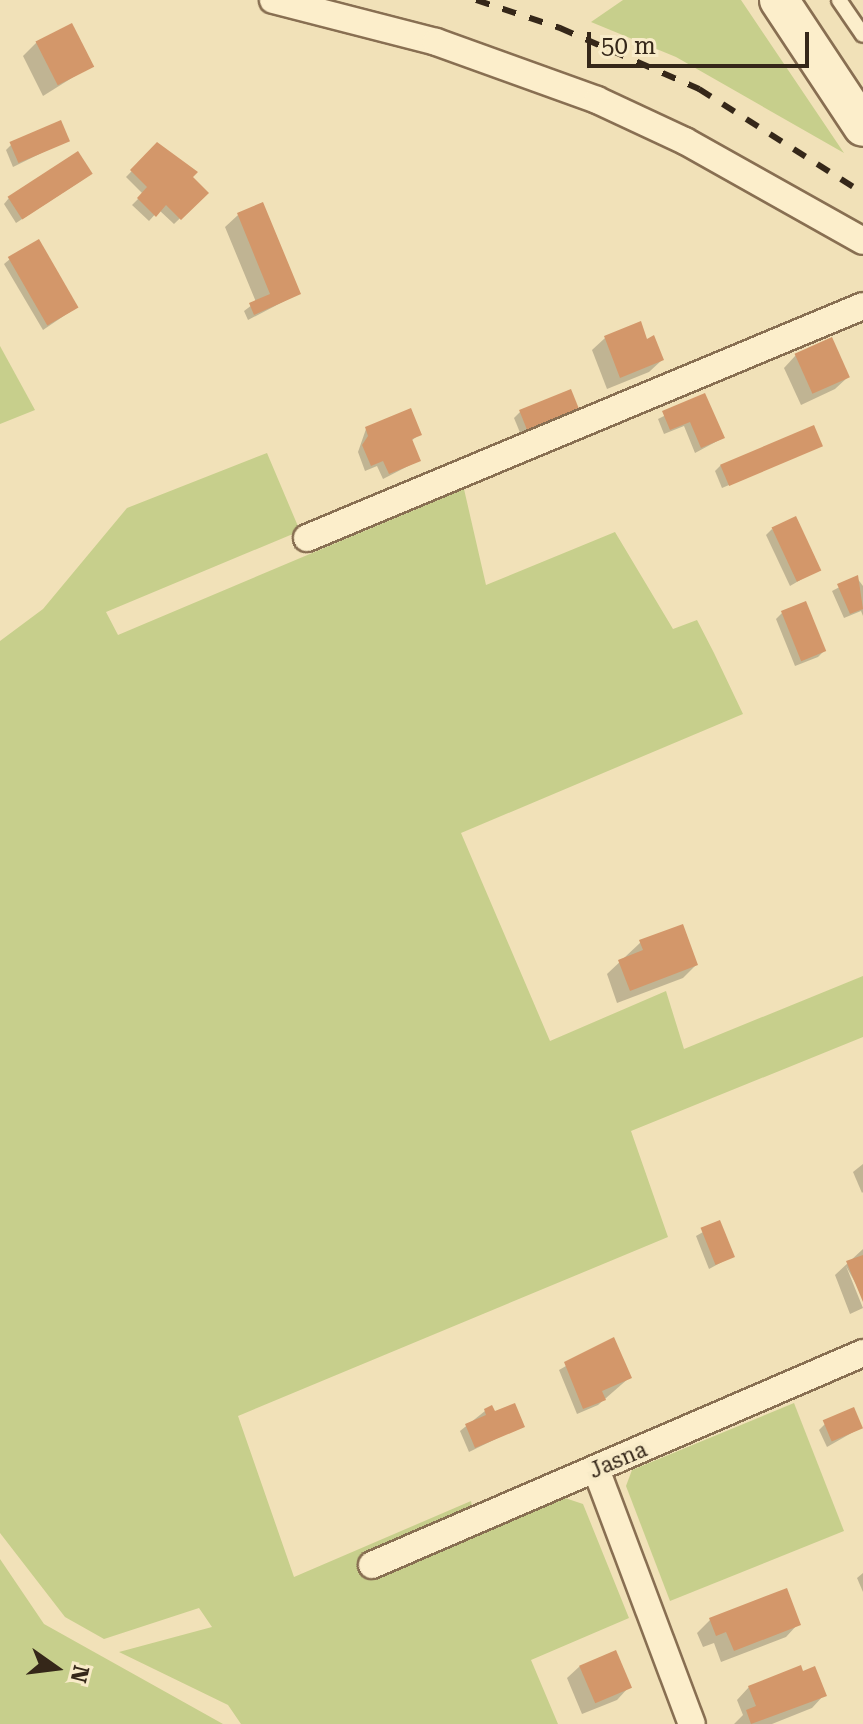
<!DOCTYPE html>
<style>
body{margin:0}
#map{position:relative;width:863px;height:1724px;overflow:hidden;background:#f1e1b8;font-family:"Roboto Serif",serif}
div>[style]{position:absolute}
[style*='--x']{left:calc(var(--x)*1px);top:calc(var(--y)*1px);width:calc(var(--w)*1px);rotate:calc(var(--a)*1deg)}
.green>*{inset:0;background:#c7cf8c}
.shadow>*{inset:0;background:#0003}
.building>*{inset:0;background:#d3976a;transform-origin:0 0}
.roads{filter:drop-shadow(2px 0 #886f52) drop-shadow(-2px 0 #886f52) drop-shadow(0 2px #886f52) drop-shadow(0 -2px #886f52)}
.lane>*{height:14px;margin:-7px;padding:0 7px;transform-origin:7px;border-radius:7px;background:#fceecb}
.street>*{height:26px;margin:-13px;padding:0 13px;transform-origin:13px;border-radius:13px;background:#fceecb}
.secondary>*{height:38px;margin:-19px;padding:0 19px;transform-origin:19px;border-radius:19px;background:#fceecb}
.rail>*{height:6px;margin-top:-3px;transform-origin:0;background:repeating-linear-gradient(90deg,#352719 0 14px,transparent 0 28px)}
span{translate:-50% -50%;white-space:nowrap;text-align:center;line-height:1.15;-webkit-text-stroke:8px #f8ebc8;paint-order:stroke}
.street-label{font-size:22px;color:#352719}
.north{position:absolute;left:16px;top:1628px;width:80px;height:80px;-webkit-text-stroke:6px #f8ebc8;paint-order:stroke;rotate:104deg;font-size:22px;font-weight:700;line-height:32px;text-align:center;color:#352719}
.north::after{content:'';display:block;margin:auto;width:28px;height:36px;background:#352719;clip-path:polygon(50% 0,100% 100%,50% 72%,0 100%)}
.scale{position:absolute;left:587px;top:32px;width:222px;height:36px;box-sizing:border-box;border:4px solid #352719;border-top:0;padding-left:10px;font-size:24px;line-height:28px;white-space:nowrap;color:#352719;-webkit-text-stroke:6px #f8ebc8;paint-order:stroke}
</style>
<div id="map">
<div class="green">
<i style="clip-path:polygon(623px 0,741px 0,844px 153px,676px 57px,591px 22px)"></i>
<i style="clip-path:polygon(0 346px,35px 410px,0 424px)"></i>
<i style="clip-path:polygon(267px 453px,300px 531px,106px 612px,118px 635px,464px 489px,486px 585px,615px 532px,673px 629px,697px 620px,714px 653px,743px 714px,461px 833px,550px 1041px,666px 991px,684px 1049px,863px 976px,863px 1037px,631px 1131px,668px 1237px,238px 1416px,294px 1577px,471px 1501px,474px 1516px,500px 1524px,565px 1498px,583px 1504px,629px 1618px,531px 1660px,558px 1724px,241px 1724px,228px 1705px,119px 1652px,212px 1627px,199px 1608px,104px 1639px,65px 1617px,0 1533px,0 641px,43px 609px,127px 508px)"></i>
<i style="clip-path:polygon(794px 1403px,844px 1531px,670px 1601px,626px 1486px,632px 1470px)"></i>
<i style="clip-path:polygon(0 1559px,44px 1624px,223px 1724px,0 1724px)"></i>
</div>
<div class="shadow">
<i style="clip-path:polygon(71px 26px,91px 66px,43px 96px,23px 56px,36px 43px)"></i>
<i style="clip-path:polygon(68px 140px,13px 167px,6px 150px,12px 144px)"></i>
<i style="clip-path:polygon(157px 145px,206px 193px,174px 224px,159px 210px,149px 221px,132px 205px,143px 194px,126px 177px)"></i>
<i style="clip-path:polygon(84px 179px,16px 223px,4px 204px,9px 198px)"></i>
<i style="clip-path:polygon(238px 215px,298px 294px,248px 320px,244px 311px,256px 302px,225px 227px)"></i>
<i style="clip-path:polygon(10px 259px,77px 307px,43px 330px,4px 264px)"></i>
<i style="clip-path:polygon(605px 338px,646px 341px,662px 360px,649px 372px,607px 389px,592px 350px)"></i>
<i style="clip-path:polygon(796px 355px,848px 377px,835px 389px,801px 405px,784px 368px)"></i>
<i style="clip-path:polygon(704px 396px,723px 438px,695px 453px,684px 426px,664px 434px,658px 419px)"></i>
<i style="clip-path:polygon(577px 409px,521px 435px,514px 418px,520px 412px)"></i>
<i style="clip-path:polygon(366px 429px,420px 434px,411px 441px,418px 461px,383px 479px,377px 466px,365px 471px,358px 452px)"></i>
<i style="clip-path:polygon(821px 445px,722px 488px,715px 471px,721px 465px)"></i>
<i style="clip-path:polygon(772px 529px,819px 569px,790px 586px,766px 535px)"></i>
<i style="clip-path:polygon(857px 578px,863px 586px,863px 616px,861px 611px,844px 618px,832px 591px)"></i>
<i style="clip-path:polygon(782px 613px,824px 651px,818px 657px,795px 666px,776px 619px)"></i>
<i style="clip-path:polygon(641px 942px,696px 965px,683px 978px,617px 1003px,607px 974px)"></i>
<i style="clip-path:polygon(863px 1164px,863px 1192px,862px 1193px,853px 1172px)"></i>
<i style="clip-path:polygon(719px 1223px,733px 1256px,709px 1269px,696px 1236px)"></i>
<i style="clip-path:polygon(863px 1249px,863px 1297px,846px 1266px,863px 1308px,850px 1314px,835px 1275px)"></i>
<i style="clip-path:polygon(613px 1339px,629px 1378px,598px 1405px,577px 1414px,559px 1370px)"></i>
<i style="clip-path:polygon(485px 1411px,522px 1426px,469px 1452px,460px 1431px)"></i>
<i style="clip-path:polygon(825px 1424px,862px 1427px,827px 1447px,819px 1430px)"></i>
<i style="clip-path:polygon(863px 1573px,863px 1592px,857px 1578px)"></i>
<i style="clip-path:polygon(786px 1591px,798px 1624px,786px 1637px,721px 1662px,714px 1643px,703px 1647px,697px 1633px,710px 1620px)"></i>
<i style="clip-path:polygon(580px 1666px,629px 1687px,617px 1700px,582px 1714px,567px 1678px)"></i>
<i style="clip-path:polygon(802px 1674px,824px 1695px,812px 1708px,772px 1724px,734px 1724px,743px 1715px,737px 1700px,749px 1687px)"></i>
</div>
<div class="building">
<i style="left:72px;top:23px;width:49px;height:41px;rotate:63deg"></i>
<i style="left:61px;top:120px;width:23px;height:56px;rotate:67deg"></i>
<i style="clip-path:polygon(157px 142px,198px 172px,193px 177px,209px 193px,181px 220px,166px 205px,156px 217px,137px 198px,147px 187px,130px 170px)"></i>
<i style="left:78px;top:151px;width:27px;height:84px;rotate:57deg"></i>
<i style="clip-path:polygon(263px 202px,301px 294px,254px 315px,249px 303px,270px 294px,237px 213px)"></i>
<i style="left:39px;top:239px;width:79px;height:36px;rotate:60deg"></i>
<i style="clip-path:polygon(641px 321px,647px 339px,654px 335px,664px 360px,620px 378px,604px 336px)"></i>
<i style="left:832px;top:337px;width:44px;height:41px;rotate:66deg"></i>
<i style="left:571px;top:389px;width:22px;height:56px;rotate:68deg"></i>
<i style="clip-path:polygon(705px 393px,725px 438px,701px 448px,690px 422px,670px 430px,662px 411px)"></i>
<i style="clip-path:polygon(411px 408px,422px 435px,412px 439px,421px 461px,389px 474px,383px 461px,371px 466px,362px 445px,368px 436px,365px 427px)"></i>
<i style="left:814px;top:425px;width:23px;height:102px;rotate:67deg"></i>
<i style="left:796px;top:516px;width:60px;height:27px;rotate:65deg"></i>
<i style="clip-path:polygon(858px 575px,863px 609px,850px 614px,837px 584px)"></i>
<i style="left:806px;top:601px;width:54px;height:27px;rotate:68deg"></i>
<i style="clip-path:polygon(683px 924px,698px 965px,630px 991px,618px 960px,643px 950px,639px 940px)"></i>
<i style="left:720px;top:1220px;width:40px;height:21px;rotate:68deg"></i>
<i style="clip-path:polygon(863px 1255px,863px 1302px,846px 1261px)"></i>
<i style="clip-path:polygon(614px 1337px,632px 1378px,602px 1391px,606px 1400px,583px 1409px,564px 1362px)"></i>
<i style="clip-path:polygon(515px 1403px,525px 1427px,475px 1448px,465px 1424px,486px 1415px,484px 1409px,492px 1405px,495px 1411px)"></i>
<i style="left:854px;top:1407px;width:23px;height:34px;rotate:67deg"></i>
<i style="clip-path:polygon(787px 1588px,801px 1625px,734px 1651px,726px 1632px,716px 1636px,709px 1618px)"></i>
<i style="left:616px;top:1650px;width:41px;height:40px;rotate:67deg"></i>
<i style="clip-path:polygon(801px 1665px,803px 1671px,815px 1666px,827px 1696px,751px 1724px,746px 1710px,756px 1706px,748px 1686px)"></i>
</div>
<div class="roads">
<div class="lane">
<i style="--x:839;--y:0;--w:42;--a:55.6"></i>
</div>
<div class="street">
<i style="--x:273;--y:0;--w:168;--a:14.4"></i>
<i style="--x:436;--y:42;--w:171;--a:19.8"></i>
<i style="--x:597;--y:100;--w:97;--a:25"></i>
<i style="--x:685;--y:141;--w:204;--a:29.3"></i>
<i style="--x:307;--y:538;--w:602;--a:-22.65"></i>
<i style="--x:596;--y:1469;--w:272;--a:69.4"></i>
<i style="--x:372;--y:1565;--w:535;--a:-23.35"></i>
</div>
<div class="secondary">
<i style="--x:779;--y:0;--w:152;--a:56.5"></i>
</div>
</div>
<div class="rail">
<i style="--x:476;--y:0;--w:89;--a:18.4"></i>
<i style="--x:560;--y:28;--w:152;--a:23.7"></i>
<i style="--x:699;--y:89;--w:194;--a:32.4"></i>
</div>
<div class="street-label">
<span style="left:618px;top:1460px;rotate:-23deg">Jasna</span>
</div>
<div class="north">N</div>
<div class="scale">50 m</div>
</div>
